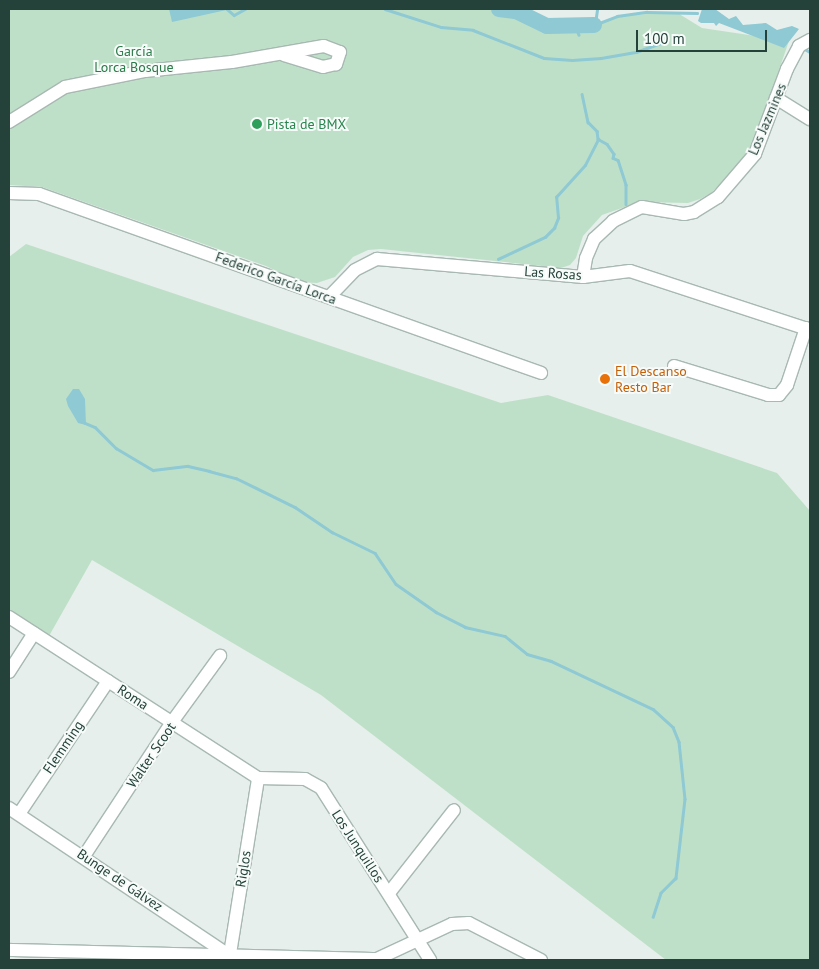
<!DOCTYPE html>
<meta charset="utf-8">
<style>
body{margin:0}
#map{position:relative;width:819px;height:969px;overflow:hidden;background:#e6efeb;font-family:"PT Sans",sans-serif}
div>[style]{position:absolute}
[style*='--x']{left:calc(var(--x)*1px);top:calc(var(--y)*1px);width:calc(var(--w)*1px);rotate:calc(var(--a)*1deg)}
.green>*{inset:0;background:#bfe0c8}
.water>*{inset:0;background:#8ec9d4}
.stream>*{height:2.5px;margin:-1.25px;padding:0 1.25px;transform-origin:1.25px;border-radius:1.25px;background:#8ec9d4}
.river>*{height:16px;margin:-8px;padding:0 8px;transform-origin:8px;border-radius:8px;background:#8ec9d4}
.roads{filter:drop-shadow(1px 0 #a8b8b2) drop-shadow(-1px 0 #a8b8b2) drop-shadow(0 1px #a8b8b2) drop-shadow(0 -1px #a8b8b2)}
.minor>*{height:12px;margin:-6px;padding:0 6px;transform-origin:6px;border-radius:6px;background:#fff}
.dots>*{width:14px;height:14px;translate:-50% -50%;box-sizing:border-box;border:2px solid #f7fbf9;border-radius:50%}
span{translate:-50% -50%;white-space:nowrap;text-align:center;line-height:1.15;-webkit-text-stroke:4px #f7fbf9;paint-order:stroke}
.park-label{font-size:14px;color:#2d7a4b}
.street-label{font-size:14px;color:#24423a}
.leisure-label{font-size:14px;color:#27864d}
.left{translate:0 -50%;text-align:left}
.food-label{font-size:14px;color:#c56008}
.frame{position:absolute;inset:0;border:10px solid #24423a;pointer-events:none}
.scale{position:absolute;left:636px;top:30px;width:131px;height:22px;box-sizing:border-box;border:2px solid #24423a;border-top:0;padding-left:6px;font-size:15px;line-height:18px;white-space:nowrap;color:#24423a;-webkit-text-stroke:4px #f7fbf9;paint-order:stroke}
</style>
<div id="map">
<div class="green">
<i style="clip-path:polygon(9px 9px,499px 9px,516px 11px,547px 26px,570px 28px,598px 25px,617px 16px,676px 12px,702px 28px,789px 41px,750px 153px,711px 193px,700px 199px,688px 203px,639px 202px,602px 215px,583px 236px,576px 258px,570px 265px,561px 268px,381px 249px,368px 250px,353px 257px,335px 277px,317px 283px,299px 282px,266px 266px,42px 187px,9px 185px)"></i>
<i style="clip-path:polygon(26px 244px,501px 403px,548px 395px,777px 473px,810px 511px,810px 960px,666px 960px,321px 695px,92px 560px,49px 636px,9px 611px,9px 257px)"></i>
</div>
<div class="water">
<i style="clip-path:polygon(169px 9px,231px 9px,172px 22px)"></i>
<i style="clip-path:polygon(702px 9px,715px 9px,729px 19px,736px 16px,743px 25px,766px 23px,777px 30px,792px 26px,799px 29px,784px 48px,719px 23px,716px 26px,714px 23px,701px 23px,698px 21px)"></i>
<i style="clip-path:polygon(73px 389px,79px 389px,85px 399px,86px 425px,78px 423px,68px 406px,66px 399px)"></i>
</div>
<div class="stream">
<i style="--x:227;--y:9;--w:9;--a:41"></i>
<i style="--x:234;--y:15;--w:13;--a:-29"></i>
<i style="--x:385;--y:9;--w:59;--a:17.8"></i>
<i style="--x:441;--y:27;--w:32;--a:5"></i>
<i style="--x:473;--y:30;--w:76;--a:21.5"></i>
<i style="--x:544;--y:58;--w:28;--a:4"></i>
<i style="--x:572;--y:60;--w:29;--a:-4"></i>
<i style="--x:601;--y:58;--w:36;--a:-10"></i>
<i style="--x:636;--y:52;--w:33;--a:-20"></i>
<i style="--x:595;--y:24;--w:15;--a:-82"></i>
<i style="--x:594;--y:25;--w:25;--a:-21"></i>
<i style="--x:617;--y:16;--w:30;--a:-8"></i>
<i style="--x:647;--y:12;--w:50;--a:1.1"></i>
<i style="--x:570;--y:28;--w:7;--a:16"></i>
<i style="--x:577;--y:30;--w:5;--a:68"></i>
<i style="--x:803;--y:48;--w:8;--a:30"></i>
<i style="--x:582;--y:94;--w:29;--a:78"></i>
<i style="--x:588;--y:122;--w:13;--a:45"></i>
<i style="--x:597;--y:131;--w:8;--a:83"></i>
<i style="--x:598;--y:139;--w:10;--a:29"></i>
<i style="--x:607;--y:144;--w:12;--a:55"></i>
<i style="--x:614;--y:154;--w:4;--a:104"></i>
<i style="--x:613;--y:158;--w:5;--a:22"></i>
<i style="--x:618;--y:160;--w:26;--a:72"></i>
<i style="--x:626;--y:185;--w:19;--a:90"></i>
<i style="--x:498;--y:259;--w:52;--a:-25.1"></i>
<i style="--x:545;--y:237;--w:13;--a:-45"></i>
<i style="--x:554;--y:228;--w:11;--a:-68"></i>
<i style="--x:558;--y:218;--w:21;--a:-95"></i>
<i style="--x:556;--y:197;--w:43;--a:-47.8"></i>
<i style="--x:585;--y:165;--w:29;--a:-63"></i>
<i style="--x:85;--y:423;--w:11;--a:22"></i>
<i style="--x:95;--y:427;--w:30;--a:45"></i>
<i style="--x:116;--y:448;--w:43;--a:30.7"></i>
<i style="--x:153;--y:470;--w:35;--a:-7"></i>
<i style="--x:188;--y:466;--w:22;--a:13"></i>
<i style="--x:209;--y:471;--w:28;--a:15"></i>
<i style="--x:236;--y:478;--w:66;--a:26.2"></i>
<i style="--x:295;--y:507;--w:45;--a:34"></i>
<i style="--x:332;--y:532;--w:48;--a:26"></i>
<i style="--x:375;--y:553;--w:37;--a:56"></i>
<i style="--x:396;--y:584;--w:49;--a:35"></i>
<i style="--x:436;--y:612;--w:33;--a:27"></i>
<i style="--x:465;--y:627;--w:41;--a:12.7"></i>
<i style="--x:505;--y:636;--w:28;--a:39"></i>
<i style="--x:527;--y:654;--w:25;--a:16"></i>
<i style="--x:551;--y:661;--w:113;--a:25.2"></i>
<i style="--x:653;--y:709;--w:27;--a:42"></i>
<i style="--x:673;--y:727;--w:16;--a:68"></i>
<i style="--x:679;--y:742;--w:57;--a:84"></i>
<i style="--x:685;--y:799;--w:80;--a:96.5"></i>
<i style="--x:676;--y:878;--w:21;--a:135"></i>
<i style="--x:661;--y:893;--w:25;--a:108"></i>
</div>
<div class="river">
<i style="--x:499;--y:9;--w:17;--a:7"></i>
<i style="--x:516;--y:11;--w:34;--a:26"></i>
<i style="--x:547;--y:26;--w:47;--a:-1.2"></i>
</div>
<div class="roads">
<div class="minor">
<i style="--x:776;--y:98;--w:40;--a:32"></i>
<i style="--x:9;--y:122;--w:66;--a:-32"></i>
<i style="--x:65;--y:87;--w:82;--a:-11.3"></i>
<i style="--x:145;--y:71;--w:87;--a:-5.9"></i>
<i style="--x:232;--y:62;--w:93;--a:-9.9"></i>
<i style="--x:324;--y:46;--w:17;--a:21"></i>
<i style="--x:340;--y:52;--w:13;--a:108"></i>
<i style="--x:336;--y:64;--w:13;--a:167"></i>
<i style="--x:323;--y:67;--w:41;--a:-162.9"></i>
<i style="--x:9;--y:193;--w:30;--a:2"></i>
<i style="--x:39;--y:194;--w:533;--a:19.62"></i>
<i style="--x:583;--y:277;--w:19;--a:-81"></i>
<i style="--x:586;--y:258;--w:21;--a:-67"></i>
<i style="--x:594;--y:239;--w:26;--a:-43"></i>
<i style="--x:613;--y:221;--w:32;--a:-26"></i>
<i style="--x:642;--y:207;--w:43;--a:9.5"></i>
<i style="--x:684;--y:214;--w:10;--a:-11"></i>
<i style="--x:694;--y:212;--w:28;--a:-32"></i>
<i style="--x:718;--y:197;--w:57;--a:-49.3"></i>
<i style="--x:755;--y:154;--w:91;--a:-69.4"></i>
<i style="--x:787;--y:69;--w:26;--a:-62"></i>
<i style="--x:799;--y:46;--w:13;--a:-29"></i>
<i style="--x:329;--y:297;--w:37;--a:-46"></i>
<i style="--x:355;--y:270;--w:25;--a:-27"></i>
<i style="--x:377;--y:259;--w:207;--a:5"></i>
<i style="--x:583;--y:277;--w:47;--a:-7.3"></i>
<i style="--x:630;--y:271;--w:189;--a:18.1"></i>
<i style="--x:674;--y:366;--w:98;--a:17.1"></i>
<i style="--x:768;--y:395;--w:11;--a:0"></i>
<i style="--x:779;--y:395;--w:13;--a:-51"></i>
<i style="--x:787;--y:385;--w:60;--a:-71.6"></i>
<i style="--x:9;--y:617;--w:297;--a:32.9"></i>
<i style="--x:9;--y:672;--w:46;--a:-57.3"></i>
<i style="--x:258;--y:778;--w:47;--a:1.2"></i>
<i style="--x:305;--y:779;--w:18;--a:29"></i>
<i style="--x:321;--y:788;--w:204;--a:57.6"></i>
<i style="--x:9;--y:808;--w:265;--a:33.8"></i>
<i style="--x:19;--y:814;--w:160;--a:-56.2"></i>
<i style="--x:84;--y:856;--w:160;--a:-56.7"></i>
<i style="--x:172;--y:722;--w:82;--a:-54"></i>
<i style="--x:389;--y:893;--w:105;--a:-51.9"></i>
<i style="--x:9;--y:950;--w:368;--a:1.4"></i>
<i style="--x:377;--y:959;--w:83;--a:-25"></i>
<i style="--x:452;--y:924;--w:17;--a:-3"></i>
<i style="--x:469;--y:923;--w:81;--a:27.2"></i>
<i style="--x:229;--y:960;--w:184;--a:-80.9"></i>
</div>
</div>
<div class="dots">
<i style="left:257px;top:124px;background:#2e9e5b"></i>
<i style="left:605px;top:379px;background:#e8710a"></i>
</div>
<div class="park-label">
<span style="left:134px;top:59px">García<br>Lorca Bosque</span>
</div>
<div class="street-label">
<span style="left:767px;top:119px;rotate:-67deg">Los Jazmines</span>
<span style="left:553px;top:273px;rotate:4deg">Las Rosas</span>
<span style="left:276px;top:278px;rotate:20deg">Federico García Lorca</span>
<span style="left:133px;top:697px;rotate:33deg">Roma</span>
<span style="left:63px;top:747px;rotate:-56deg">Flemming</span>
<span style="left:151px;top:755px;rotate:-56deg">Walter Scoot</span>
<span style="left:358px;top:846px;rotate:57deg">Los Junquillos</span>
<span style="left:243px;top:869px;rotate:-81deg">Riglos</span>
<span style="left:120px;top:880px;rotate:34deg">Bunge de Gálvez</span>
</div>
<div class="leisure-label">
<span class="left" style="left:267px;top:124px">Pista de BMX</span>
</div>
<div class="food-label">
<span class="left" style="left:615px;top:379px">El Descanso<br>Resto Bar</span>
</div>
<div class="frame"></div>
<div class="scale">100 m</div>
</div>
